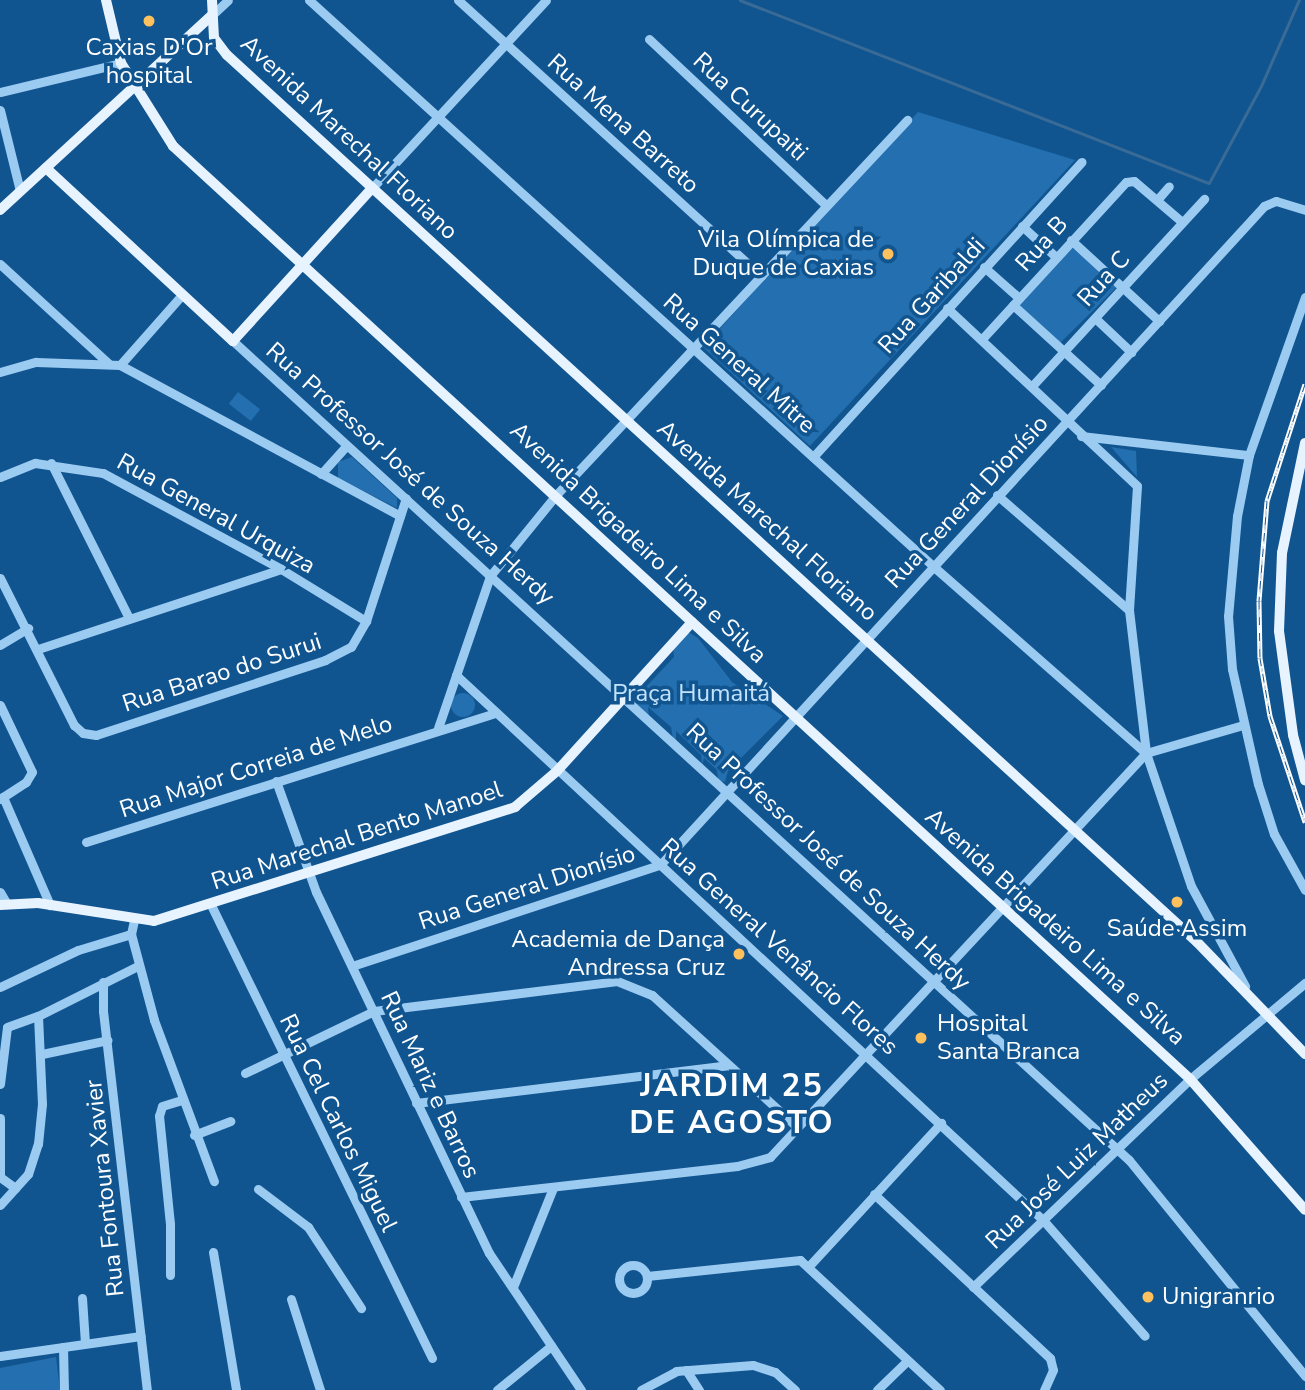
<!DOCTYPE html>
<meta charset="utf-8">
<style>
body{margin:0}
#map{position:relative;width:1305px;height:1390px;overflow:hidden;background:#115590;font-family:"Nunito Sans",sans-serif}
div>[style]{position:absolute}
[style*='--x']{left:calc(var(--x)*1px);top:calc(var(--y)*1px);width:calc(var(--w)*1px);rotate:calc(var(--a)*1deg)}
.green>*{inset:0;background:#236faf;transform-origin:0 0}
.round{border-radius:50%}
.stream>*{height:2.5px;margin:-1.25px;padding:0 1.25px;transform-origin:1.25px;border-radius:1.25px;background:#396b96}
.minor>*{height:9px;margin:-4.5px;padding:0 4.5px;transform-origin:4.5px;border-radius:4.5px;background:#9ccbf2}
.minor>.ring{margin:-4.5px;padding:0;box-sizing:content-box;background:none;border:9px solid #9ccbf2;border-radius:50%}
.major>*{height:10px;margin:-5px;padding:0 5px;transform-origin:5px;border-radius:5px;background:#e7f3ff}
.rail>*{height:5px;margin-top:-2.5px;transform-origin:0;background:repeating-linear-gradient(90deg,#115590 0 8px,#fff 0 16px);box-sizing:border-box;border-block:2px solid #fff}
.dots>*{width:19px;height:19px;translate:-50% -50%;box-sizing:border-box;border:4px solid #115590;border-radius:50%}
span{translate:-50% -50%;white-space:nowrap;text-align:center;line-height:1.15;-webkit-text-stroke:7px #115590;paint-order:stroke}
.poi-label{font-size:24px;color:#fff}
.right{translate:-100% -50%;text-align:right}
.left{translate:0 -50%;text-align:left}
.street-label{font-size:24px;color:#fff}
.park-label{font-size:24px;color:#c3e3fd}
.district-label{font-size:32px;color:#fff;font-weight:700;letter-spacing:2px}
</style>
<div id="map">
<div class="green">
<i style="clip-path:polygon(918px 112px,1075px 160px,810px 446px,703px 347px)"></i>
<i style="clip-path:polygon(1071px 246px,1118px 286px,1059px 344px,1019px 306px)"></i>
<i style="left:238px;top:392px;width:28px;height:15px;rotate:38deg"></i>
<i style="clip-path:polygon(1111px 447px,1136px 451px,1137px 477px)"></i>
<i style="clip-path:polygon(352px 457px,397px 498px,397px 508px,338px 478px,338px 462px)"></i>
<i style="clip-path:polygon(688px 632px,698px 638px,732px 682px,783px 716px,728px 771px,725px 782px,718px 780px,717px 770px,704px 758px,702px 766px,701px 755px,676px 731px,676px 742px,673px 739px,671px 727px,648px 707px,649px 717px,630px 697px,642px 682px,644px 689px,674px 657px,673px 648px)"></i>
<i class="round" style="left:451px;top:693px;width:24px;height:24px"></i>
<i style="clip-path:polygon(56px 1357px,60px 1390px,0 1390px,0 1368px)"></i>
</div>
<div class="stream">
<i style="--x:740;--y:0;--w:503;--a:21.32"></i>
<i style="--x:1209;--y:183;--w:110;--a:-61.8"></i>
<i style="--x:1261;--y:86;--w:94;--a:-66.2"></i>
</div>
<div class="minor">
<i style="--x:309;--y:0;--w:844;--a:42.21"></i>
<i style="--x:934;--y:567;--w:282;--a:41.3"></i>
<i style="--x:458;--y:0;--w:410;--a:42.3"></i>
<i style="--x:211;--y:16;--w:23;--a:-43"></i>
<i style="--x:649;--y:39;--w:241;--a:43.2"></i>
<i style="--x:0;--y:92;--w:124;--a:-13.5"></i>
<i style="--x:0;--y:110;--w:83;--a:76.1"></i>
<i style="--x:372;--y:188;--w:256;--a:-47.2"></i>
<i style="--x:1157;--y:200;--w:18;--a:-49"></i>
<i style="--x:1022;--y:226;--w:46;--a:42.4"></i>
<i style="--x:1071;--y:240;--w:120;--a:42.6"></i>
<i style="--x:0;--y:264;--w:148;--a:42.5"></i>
<i style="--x:984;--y:267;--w:47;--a:41.5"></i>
<i style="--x:1305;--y:297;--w:168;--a:109.5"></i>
<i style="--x:1249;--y:455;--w:62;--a:101.1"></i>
<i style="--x:1237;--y:516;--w:100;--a:95.1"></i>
<i style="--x:1228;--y:616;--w:53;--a:85.7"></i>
<i style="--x:1232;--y:669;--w:118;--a:77.3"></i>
<i style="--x:1258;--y:784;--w:52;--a:72.3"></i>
<i style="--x:1274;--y:834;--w:64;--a:61"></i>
<i style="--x:1013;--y:305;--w:119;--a:42.3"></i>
<i style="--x:947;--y:308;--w:260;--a:43.1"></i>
<i style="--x:1137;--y:486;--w:124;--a:93.7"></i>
<i style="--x:1129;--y:610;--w:144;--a:83.2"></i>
<i style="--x:1146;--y:753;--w:140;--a:71.3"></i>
<i style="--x:1191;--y:886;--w:114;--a:61.6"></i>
<i style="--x:1095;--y:318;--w:50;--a:43.4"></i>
<i style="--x:982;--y:339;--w:213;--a:-47.5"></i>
<i style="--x:1126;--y:182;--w:8;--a:-7"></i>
<i style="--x:1134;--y:181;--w:63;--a:40.5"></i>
<i style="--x:233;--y:341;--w:1214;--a:42.43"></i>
<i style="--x:1129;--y:1160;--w:279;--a:50.8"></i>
<i style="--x:120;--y:365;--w:94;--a:-48.5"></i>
<i style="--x:0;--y:372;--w:37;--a:-16"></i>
<i style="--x:36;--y:362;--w:84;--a:2"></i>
<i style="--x:120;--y:365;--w:318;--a:28.3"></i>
<i style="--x:1033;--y:385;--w:253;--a:-47.4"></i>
<i style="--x:1081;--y:436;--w:169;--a:6.5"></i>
<i style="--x:813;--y:457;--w:399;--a:-47.7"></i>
<i style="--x:51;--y:463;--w:174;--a:63.3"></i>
<i style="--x:321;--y:474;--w:38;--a:-48"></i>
<i style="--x:0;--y:477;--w:38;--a:-22"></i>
<i style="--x:35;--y:463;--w:69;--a:8.4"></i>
<i style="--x:103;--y:473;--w:202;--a:28.3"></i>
<i style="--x:281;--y:569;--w:100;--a:31.5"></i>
<i style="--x:997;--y:495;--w:175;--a:41.1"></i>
<i style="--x:0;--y:578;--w:165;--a:63.3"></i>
<i style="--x:74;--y:725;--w:12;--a:42"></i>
<i style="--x:83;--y:733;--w:13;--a:9"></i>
<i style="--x:96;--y:735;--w:241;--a:-18.1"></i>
<i style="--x:325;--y:660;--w:29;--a:-27"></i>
<i style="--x:351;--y:647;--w:30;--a:-60"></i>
<i style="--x:366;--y:621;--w:129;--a:-72"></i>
<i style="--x:0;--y:645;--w:33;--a:-31"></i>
<i style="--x:38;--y:649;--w:256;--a:-18.2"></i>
<i style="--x:456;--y:675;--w:801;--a:42.88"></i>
<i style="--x:1043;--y:1220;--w:154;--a:48.7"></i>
<i style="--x:0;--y:705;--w:74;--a:64.5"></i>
<i style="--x:32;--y:772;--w:12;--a:121"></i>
<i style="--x:26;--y:782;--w:31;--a:147"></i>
<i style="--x:438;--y:728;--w:161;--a:-71.1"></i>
<i style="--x:490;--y:576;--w:104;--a:-50.8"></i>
<i style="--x:556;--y:495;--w:514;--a:-46.89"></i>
<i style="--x:276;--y:781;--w:118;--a:70.2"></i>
<i style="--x:316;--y:892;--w:400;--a:64.4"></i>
<i style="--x:489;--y:1253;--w:165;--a:56.1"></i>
<i style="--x:3;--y:797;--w:118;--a:66.5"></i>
<i style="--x:86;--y:842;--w:430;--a:-17.5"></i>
<i style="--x:0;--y:892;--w:14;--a:60"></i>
<i style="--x:211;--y:905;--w:504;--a:63.99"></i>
<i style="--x:134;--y:920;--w:14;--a:102"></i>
<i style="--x:131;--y:934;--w:89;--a:75"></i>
<i style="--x:154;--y:1020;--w:172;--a:69.6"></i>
<i style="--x:352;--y:966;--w:324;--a:-18.2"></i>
<i style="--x:660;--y:865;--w:894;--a:-47.49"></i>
<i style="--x:1264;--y:206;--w:13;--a:-23"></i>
<i style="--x:1276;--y:201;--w:30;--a:17"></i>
<i style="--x:103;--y:982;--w:29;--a:90"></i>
<i style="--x:103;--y:1011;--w:382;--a:83.4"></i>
<i style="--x:0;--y:987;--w:86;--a:-25.4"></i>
<i style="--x:78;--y:950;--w:55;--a:-16.8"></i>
<i style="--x:7;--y:1027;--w:33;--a:-20"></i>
<i style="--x:38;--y:1016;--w:112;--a:-26.6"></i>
<i style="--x:42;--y:1054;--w:67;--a:-12"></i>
<i style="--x:245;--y:1073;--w:143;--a:-25.7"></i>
<i style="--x:374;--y:1011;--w:245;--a:-7"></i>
<i style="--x:617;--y:981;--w:38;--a:22"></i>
<i style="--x:652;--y:995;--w:197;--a:42.3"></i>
<i style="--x:0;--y:1084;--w:57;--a:-83"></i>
<i style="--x:416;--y:1103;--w:314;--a:-6.9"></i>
<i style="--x:0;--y:1118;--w:59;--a:90"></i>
<i style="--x:0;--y:1177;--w:19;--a:36"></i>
<i style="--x:194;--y:1135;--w:39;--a:-21"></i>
<i style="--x:258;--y:1189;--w:63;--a:37.2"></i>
<i style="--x:308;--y:1227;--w:97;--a:56.8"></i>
<i style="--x:874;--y:1194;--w:241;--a:43"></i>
<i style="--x:1050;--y:1358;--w:12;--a:76"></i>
<i style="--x:1053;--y:1370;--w:22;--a:114"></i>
<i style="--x:461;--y:1197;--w:278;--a:-6.4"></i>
<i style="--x:737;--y:1166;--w:34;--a:-15"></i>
<i style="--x:770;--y:1157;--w:552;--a:-47.06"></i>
<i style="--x:1146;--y:753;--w:101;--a:-16.1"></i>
<i style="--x:0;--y:1205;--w:42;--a:-47.9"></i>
<i style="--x:28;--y:1174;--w:32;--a:-72"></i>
<i style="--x:38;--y:1144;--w:40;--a:-84.3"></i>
<i style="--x:42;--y:1104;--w:88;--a:-92.6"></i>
<i style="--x:213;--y:1252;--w:140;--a:80.5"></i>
<i class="ring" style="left:619px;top:1265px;width:19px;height:19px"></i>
<i style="--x:809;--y:1266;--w:195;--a:-47.3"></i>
<i style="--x:170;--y:1275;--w:51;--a:-90"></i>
<i style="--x:170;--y:1224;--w:109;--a:-95.8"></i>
<i style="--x:159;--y:1116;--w:10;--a:-73"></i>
<i style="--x:162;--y:1106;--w:21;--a:-17"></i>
<i style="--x:647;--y:1276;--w:154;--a:-6"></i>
<i style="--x:800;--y:1260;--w:191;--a:42.9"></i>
<i style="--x:513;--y:1287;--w:107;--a:-68"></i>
<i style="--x:973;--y:1287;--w:301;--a:-43.8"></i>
<i style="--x:1190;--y:1079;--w:150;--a:-39.9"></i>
<i style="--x:82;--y:1298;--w:45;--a:86.2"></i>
<i style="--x:291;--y:1299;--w:96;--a:72.3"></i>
<i style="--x:63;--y:1347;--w:43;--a:88.7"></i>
<i style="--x:0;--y:1356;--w:142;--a:-8.1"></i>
<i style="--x:686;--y:1370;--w:24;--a:57"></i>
<i style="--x:497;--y:1390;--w:70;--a:-39.2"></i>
<i style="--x:641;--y:1390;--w:40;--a:-28"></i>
<i style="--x:676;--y:1371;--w:77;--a:-4.5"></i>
<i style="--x:753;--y:1365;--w:23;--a:18"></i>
<i style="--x:775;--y:1372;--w:27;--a:42"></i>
<i style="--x:877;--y:1390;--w:42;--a:-44"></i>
</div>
<div class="major">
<i style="--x:106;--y:0;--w:65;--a:76.6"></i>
<i style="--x:121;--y:63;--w:98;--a:57.9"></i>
<i style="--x:173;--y:146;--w:1380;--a:42.53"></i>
<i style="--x:1190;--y:1079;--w:174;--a:48.7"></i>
<i style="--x:212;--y:0;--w:38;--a:87"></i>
<i style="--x:214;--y:38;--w:21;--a:53"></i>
<i style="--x:227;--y:55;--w:1314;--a:42.44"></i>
<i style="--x:1197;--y:942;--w:156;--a:46"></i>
<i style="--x:46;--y:168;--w:255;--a:42.8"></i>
<i style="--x:233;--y:341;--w:207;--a:-47.7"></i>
<i style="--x:0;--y:210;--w:287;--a:-42.6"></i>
<i style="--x:1305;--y:443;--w:112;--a:101.8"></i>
<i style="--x:1282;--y:553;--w:78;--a:92.2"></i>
<i style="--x:1279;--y:631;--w:105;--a:82.3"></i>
<i style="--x:1293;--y:735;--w:47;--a:75.1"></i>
<i style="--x:0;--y:905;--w:38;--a:-3"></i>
<i style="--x:38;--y:903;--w:117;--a:8.8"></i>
<i style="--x:154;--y:921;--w:379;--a:-17.5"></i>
<i style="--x:515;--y:807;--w:55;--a:-40.6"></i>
<i style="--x:557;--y:771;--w:201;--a:-47.8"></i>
</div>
<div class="rail">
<i style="--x:1305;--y:384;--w:123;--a:108"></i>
<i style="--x:1267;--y:501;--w:100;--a:94.6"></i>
<i style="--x:1259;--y:601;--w:57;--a:89"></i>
<i style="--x:1260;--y:658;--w:59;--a:80.2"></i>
<i style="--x:1270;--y:716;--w:112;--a:71.7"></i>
</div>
<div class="dots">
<i style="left:149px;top:21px;background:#ffc15d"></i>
<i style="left:888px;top:254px;background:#ffc15d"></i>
<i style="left:1177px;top:902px;background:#ffc15d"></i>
<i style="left:739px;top:954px;background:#ffc15d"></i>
<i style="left:921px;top:1038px;background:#ffc15d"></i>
<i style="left:1148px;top:1297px;background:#ffc15d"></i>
</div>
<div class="poi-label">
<span style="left:149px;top:62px">Caxias D'Or<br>hospital</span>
<span class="right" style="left:874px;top:254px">Vila Olímpica de<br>Duque de Caxias</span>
<span style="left:1177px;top:929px">Saúde Assim</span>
<span class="right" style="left:725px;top:954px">Academia de Dança<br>Andressa Cruz</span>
<span class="left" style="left:937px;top:1038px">Hospital<br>Santa Branca</span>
<span class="left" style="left:1162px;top:1297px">Unigranrio</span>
</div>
<div class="street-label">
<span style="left:750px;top:107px;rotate:43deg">Rua Curupaiti</span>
<span style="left:623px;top:124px;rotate:42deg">Rua Mena Barreto</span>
<span style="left:349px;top:138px;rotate:43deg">Avenida Marechal Floriano</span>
<span style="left:1042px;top:244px;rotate:-48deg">Rua B</span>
<span style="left:1104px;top:279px;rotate:-48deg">Rua C</span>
<span style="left:932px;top:296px;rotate:-48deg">Rua Garibaldi</span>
<span style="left:739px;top:364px;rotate:42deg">Rua General Mitre</span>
<span style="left:410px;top:474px;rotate:42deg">Rua Professor José de Souza Herdy</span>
<span style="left:967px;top:502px;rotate:-47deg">Rua General Dionísio</span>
<span style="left:216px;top:514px;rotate:29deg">Rua General Urquiza</span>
<span style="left:767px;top:521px;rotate:42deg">Avenida Marechal Floriano</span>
<span style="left:638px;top:543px;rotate:43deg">Avenida Brigadeiro Lima e Silva</span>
<span style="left:222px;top:673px;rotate:-18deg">Rua Barao do Surui</span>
<span style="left:256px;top:767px;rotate:-18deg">Rua Major Correia de Melo</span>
<span style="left:357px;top:836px;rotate:-18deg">Rua Marechal Bento Manoel</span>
<span style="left:828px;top:857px;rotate:43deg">Rua Professor José de Souza Herdy</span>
<span style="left:527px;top:888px;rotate:-18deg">Rua General Dionísio</span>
<span style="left:1055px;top:927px;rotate:42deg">Avenida Brigadeiro Lima e Silva</span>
<span style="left:779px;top:947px;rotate:42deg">Rua General Venâncio Flores</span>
<span style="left:430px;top:1085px;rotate:65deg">Rua Mariz e Barros</span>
<span style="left:338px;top:1123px;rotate:64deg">Rua Cel Carlos Miguel</span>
<span style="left:1077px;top:1161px;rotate:-44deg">Rua José Luiz Matheus</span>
<span style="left:105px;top:1188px;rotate:-96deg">Rua Fontoura Xavier</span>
</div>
<div class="park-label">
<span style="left:691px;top:694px">Praça Humaitá</span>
</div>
<div class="district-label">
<span style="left:732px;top:1105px">JARDIM 25<br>DE AGOSTO</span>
</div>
</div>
